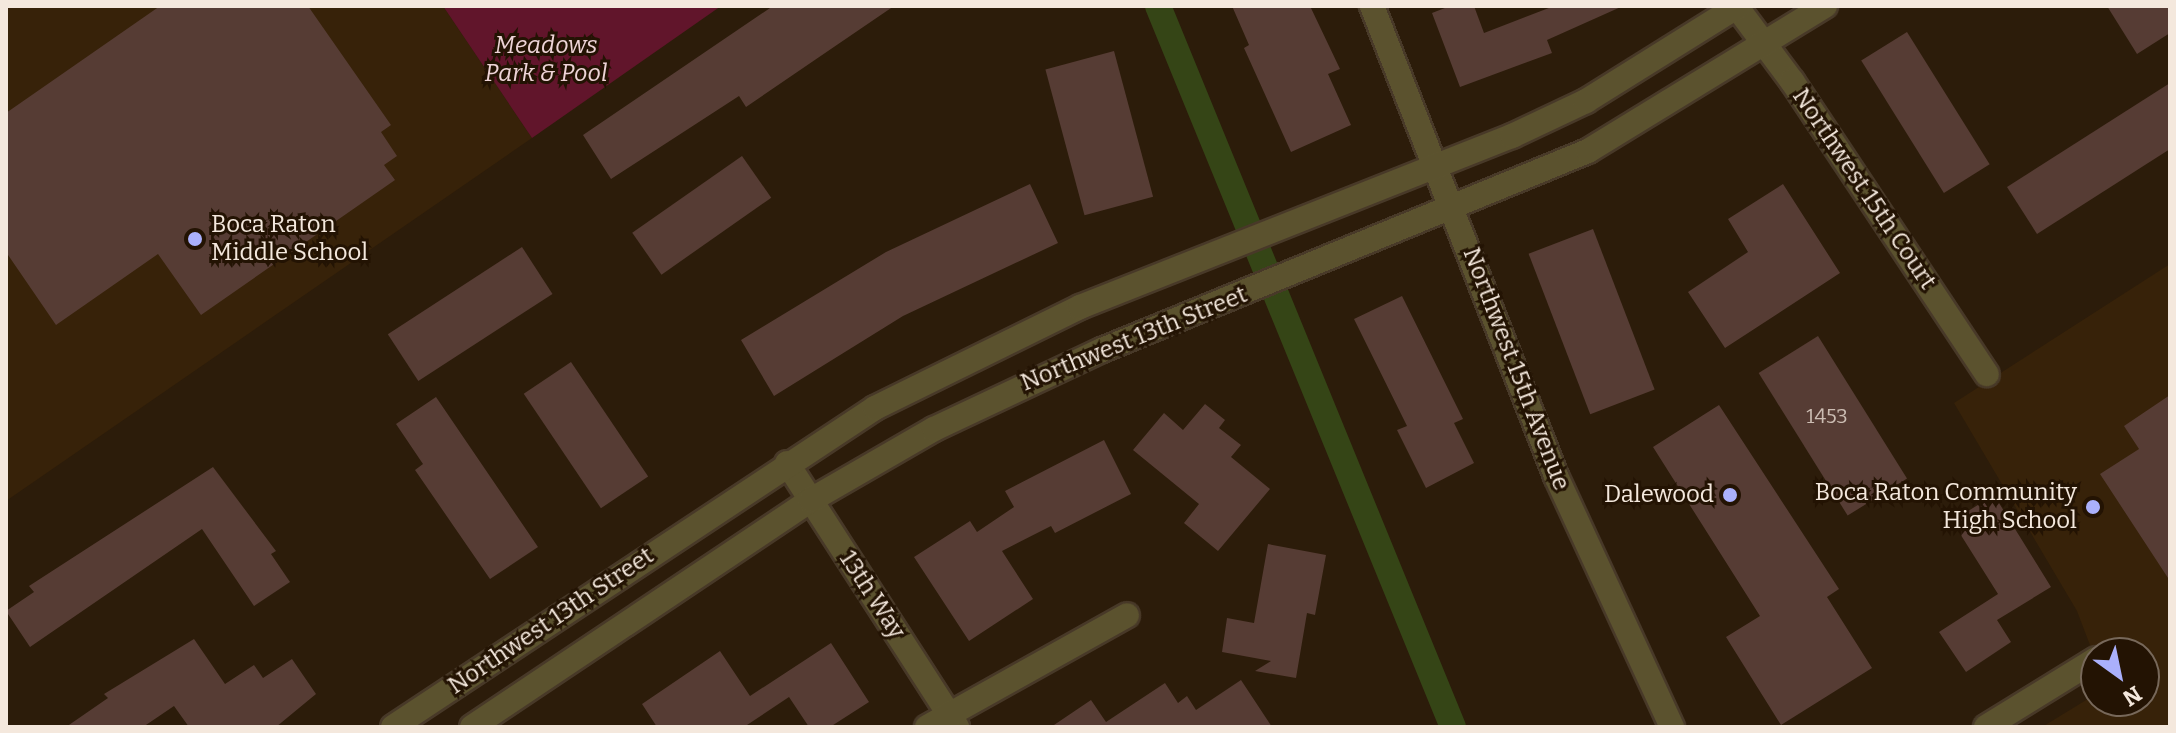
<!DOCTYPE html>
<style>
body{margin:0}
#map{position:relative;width:2176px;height:733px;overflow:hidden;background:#2c1c0a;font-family:Bitter,serif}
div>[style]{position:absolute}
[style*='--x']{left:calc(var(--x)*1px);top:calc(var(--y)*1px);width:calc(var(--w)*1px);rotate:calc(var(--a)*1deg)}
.built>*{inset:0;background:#372209}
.green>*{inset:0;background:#61152b}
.canal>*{height:26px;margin:-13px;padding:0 13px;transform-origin:13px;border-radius:13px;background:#354516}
.building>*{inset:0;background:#563c34;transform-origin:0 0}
.roads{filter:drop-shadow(2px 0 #483928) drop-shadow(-2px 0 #483928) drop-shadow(0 2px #483928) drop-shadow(0 -2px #483928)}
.minor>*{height:24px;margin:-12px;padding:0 12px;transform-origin:12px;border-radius:12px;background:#5b522e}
.dots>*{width:22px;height:22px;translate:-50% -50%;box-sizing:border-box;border:4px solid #231303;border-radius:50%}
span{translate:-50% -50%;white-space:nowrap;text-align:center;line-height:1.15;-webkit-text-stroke:6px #231303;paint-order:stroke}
.number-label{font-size:20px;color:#ccbdb3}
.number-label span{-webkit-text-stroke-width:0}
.park-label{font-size:24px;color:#eed4d7;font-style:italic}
.street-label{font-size:24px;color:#f4e8dd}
.poi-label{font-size:24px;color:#f4e8dd}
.left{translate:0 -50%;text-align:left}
.right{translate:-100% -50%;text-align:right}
.frame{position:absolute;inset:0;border:8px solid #f4e8dd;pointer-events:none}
.north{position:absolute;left:2080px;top:637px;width:80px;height:80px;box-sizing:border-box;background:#231303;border:2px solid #77685a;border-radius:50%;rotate:147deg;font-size:22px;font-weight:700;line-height:32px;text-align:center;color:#f4e8dd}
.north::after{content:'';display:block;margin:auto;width:28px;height:36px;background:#aab0fb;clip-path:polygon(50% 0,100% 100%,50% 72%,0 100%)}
</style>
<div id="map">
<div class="built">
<i style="clip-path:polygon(6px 6px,443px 6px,532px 138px,6px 501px)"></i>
<i style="clip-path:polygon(2170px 264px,2170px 727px,2042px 727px,2096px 694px,2096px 701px,2144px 701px,2144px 653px,2096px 653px,2096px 661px,2077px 611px,1954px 403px)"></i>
</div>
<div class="green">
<i style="clip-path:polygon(443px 6px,721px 6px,532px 138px)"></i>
</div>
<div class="canal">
<i style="--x:1158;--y:6;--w:779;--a:67.75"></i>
</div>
<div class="building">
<i style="clip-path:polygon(160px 6px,308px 6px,391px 125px,381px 132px,397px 156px,384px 165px,395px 180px,201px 315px,158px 254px,56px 325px,6px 252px,6px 113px)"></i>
<i style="clip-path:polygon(773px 6px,894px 6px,746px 107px,739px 96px,611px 179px,583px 135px)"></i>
<i style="clip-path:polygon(1232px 6px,1310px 6px,1340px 69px,1328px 74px,1351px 125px,1291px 152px,1244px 48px,1249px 45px)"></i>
<i style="clip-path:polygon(1450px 6px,1474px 6px,1484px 33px,1554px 6px,1623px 6px,1547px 40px,1552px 53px,1460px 87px,1432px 13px)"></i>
<i style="clip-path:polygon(2107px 6px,2170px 6px,2170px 33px,2137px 54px)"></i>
<i style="left:1907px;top:32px;width:156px;height:54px;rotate:58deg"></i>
<i style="left:1114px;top:51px;width:151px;height:71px;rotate:75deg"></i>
<i style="clip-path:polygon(2170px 83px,2170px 149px,2037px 234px,2007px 187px)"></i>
<i style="left:742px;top:156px;width:51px;height:134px;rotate:55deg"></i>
<i style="clip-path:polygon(1030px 184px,1058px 243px,903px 316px,774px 396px,741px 340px,886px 252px)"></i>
<i style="clip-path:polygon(1783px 184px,1840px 273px,1725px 348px,1688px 292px,1748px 252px,1728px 219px)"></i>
<i style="left:1593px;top:229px;width:172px;height:69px;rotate:69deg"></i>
<i style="left:522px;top:247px;width:56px;height:160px;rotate:57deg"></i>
<i style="clip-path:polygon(1402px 296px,1463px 419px,1454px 423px,1474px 463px,1426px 488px,1397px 430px,1407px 426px,1354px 319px)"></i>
<i style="left:1818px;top:336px;width:168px;height:70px;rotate:58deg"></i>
<i style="left:571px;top:362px;width:138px;height:57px;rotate:56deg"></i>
<i style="clip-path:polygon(2170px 395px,2170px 581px,2100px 474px,2139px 449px,2124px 426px)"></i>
<i style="clip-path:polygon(436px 397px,538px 547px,490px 579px,415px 470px,423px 464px,396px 424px)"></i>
<i style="clip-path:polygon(1205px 404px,1225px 420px,1219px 428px,1241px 445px,1231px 457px,1270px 489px,1218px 551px,1184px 523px,1199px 504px,1133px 450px,1164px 413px,1183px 430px)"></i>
<i style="clip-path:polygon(1719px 405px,1839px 589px,1827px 597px,1872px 668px,1781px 725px,1726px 637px,1760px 616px,1653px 447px)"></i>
<i style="clip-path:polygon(1104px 440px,1131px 494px,1055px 533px,1051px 526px,1002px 551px,1033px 599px,969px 641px,914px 557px,970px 521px,977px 532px,1014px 507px,1005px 491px)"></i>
<i style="clip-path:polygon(213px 467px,276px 551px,271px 554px,290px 582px,254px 606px,202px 529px,30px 647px,6px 611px,34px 592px,29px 586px)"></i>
<i style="clip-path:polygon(1994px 495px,2051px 587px,1997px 620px,2011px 642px,1966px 672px,1939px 632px,1998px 594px,1952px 521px)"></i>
<i style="clip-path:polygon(1268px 544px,1326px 555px,1315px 615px,1307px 613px,1296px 678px,1255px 671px,1271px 661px,1222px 652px,1227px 618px,1254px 623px)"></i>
<i style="clip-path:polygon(194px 639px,225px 684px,254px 665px,263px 678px,292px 659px,316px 694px,276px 727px,189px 727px,174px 706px,143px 727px,66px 727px,108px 698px,104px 694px)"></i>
<i style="clip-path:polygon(831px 643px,869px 702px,830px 727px,809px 727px,789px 697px,744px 727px,657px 727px,642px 704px,720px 651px,750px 696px)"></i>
<i style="clip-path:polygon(1241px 680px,1272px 727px,1051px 727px,1091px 700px,1106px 722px,1165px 683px,1178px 703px,1187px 696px,1196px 710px)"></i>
</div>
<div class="roads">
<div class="minor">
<i style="--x:1372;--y:6;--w:505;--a:68.62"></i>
<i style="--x:1556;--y:476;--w:277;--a:65.2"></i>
<i style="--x:1736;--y:6;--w:94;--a:53.3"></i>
<i style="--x:1792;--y:81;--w:352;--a:56.4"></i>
<i style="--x:787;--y:463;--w:314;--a:57.2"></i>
<i style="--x:393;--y:727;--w:578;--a:-33.5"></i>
<i style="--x:875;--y:408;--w:229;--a:-26.2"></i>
<i style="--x:1080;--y:307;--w:465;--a:-21.6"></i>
<i style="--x:1512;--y:136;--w:82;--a:-25.3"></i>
<i style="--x:1586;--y:101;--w:179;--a:-32"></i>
<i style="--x:472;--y:727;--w:408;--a:-33.8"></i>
<i style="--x:811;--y:500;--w:142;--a:-30"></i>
<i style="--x:934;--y:429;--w:186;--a:-25.2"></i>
<i style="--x:1102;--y:350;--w:525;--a:-22.27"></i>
<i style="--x:1588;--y:151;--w:278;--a:-31.5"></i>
<i style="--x:927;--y:727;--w:229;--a:-29.2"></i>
<i style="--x:1986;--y:727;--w:129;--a:-31.7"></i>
</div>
</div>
<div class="dots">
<i style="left:195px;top:239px;background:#aab0fb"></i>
<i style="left:1730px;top:495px;background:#aab0fb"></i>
<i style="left:2093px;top:507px;background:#aab0fb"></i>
</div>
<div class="number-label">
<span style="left:1827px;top:416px">1453</span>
</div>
<div class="park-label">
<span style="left:546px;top:60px">Meadows<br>Park &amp; Pool</span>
</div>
<div class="street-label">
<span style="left:1864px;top:189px;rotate:56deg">Northwest 15th Court</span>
<span style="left:1134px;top:339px;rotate:-22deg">Northwest 13th Street</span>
<span style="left:1516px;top:369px;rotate:69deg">Northwest 15th Avenue</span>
<span style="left:872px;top:595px;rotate:57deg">13th Way</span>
<span style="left:551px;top:621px;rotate:-34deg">Northwest 13th Street</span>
</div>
<div class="poi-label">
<span class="left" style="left:211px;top:239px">Boca Raton<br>Middle School</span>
<span class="right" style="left:2077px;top:507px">Boca Raton Community<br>High School</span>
<span class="right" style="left:1714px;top:495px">Dalewood</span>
</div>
<div class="frame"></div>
<div class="north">N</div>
</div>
